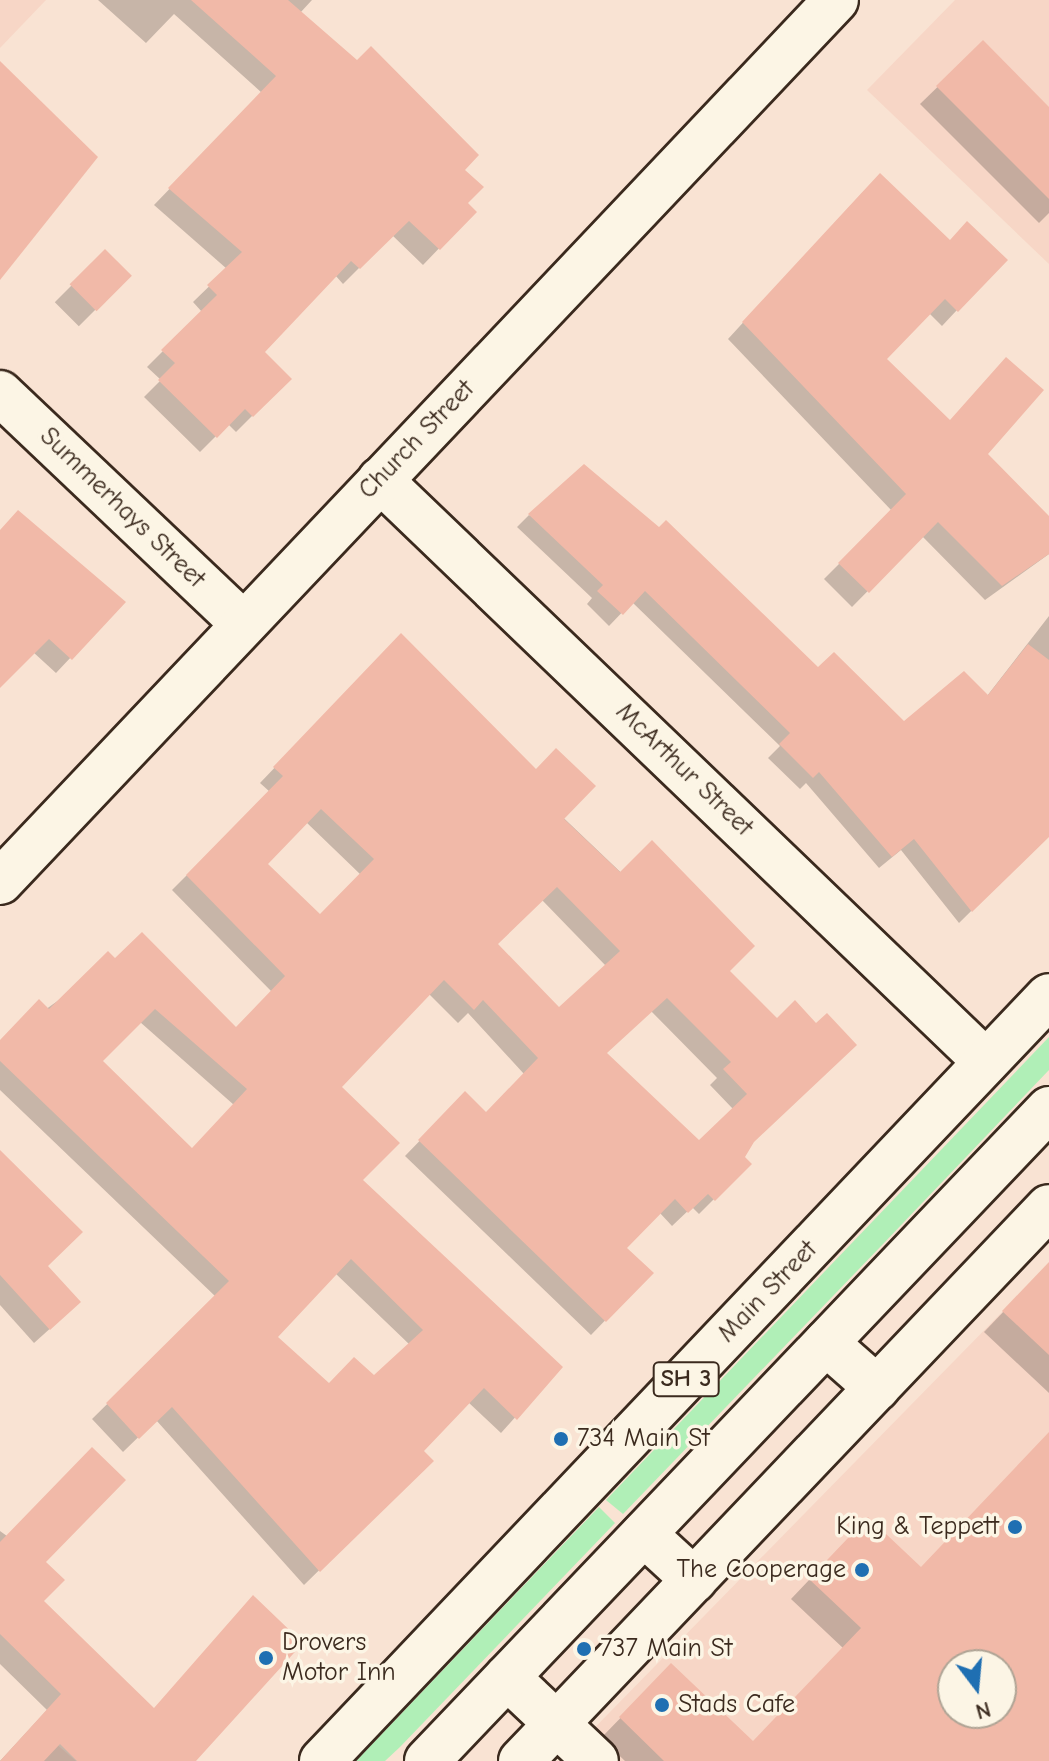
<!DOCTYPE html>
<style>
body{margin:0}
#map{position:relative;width:1049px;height:1761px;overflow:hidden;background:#f9e3d3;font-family:"Comic Neue",sans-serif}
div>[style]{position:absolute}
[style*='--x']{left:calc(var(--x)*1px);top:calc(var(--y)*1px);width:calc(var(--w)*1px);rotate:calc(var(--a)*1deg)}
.built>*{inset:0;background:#f7d6c6}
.green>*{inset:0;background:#b0efb7}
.shadow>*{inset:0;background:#0003;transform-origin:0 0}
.building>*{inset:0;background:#f1b9a8;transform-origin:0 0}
.roads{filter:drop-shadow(2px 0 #3b2a1e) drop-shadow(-2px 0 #3b2a1e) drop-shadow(0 2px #3b2a1e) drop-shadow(0 -2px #3b2a1e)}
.minor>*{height:44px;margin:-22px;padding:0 22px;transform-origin:22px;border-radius:22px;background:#fcf5e5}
.highway>*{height:44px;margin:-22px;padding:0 22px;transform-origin:22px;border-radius:22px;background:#fcf5e5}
.dots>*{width:22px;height:22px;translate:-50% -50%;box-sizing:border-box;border:4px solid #fcf5e5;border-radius:50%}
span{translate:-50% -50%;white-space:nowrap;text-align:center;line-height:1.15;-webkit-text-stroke:7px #fcf5e5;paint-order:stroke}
.shield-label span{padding:2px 6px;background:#fcf5e5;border:2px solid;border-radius:6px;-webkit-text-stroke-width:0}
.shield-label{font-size:24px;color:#3b2a1e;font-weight:700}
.street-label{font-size:26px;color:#3b2a1e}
.poi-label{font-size:26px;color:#3b2a1e}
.left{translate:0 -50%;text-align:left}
.right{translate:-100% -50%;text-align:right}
.north{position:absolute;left:937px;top:1649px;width:80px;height:80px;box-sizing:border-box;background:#fcf5e5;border:2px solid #afa495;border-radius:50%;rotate:164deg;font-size:22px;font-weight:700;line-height:32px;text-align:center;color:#3b2a1e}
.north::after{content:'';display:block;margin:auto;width:28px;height:36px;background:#1f6fb2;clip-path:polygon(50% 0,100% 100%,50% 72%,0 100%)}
</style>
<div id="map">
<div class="built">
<i style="clip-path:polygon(0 0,46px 0,0 48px)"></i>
<i style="clip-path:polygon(955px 0,1049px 0,1049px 264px,867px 90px)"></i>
<i style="clip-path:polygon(evenodd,1049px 1264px,1049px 1761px,562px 1761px,1049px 1264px,953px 1665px,1001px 1665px,1001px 1713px,953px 1713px,953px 1665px)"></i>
<i style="clip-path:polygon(38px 1728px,76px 1761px,8px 1761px)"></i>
</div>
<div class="green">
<i style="clip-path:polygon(1049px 1037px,1049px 1070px,884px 1243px,623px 1514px,606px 1500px)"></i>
<i style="clip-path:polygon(599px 1507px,615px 1523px,400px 1747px,385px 1761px,356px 1761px)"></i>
</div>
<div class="shadow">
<i style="clip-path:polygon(98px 0,312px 0,300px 13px,462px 170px,465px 203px,474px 212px,423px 265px,392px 235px,343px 284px,335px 275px,262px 352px,289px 379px,236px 432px,228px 424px,200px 452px,144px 397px,161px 380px,147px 367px,202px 312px,193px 302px,227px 269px,154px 205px,262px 93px,174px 14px,146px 43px)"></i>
<i style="clip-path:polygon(983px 43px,1049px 110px,1049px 213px,1039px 223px,920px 104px)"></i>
<i style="clip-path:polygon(864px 191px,957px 310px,942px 326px,929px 313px,884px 359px,1049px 518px,1049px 554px,985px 600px,922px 536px,852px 607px,824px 579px,892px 511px,728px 339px)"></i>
<i style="left:105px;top:252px;width:34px;height:71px;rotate:45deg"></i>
<i style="clip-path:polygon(529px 515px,904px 724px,987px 696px,1049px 616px,1049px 815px,1036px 847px,959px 923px,901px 850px,879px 868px,806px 783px,800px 789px,768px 758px,780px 746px,632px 602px,609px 626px,587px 604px,592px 598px,517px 527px)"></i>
<i style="clip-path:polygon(0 532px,123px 602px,56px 673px,33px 652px,0 686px)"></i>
<i style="clip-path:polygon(evenodd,387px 650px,777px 1021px,743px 1157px,749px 1164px,699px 1214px,692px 1207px,672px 1226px,659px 1212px,625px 1248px,651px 1273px,591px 1335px,405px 1156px,465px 1094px,486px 1114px,524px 1074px,468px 1013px,458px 1023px,428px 993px,339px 1088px,360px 1181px,560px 1367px,501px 1433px,468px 1402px,421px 1451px,431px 1461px,304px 1585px,156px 1420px,123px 1452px,92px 1419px,216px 1297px,0 1090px,0 1042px,115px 960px,236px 1029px,272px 992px,172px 890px,270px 792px,260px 783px,387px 650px,306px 822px,361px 875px,320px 916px,265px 864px,306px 822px,387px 650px,542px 900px,606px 966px,559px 1010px,496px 945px,542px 900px,387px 650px,651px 1011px,717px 1078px,710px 1085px,733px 1109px,699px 1143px,605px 1053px,651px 1011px,387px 650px,140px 1022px,234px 1105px,192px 1150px,100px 1061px,140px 1022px,387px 650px,335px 1273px,410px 1345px,374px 1378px,329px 1385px,276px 1337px,335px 1273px)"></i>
<i style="clip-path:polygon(0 1152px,63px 1317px,34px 1343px,0 1305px)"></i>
<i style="clip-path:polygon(1049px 1264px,1049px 1393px,984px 1332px)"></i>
<i style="clip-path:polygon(evenodd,1049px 1434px,1049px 1761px,625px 1761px,601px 1738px,671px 1666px,753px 1744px,844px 1649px,791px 1599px,848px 1539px,920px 1569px,1049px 1434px,953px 1665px,1001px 1665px,1001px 1713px,953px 1713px,953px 1665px)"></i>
<i style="clip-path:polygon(0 1531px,43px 1562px,41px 1601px,191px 1761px,0 1761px,47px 1710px,0 1664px)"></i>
</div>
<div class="building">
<i style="clip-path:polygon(191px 0,288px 0,357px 60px,371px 46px,479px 155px,465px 170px,484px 187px,468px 203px,477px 212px,440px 250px,409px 221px,360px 269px,351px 261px,265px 352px,292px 379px,253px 417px,245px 409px,217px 438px,158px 380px,175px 363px,161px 350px,217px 295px,207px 285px,242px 252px,168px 188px,276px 76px)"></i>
<i style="clip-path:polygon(983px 40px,1049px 107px,1049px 199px,936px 86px)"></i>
<i style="clip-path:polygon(0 61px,98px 157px,0 280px)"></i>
<i style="clip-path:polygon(880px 173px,950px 240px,967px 221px,1008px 260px,958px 312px,945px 299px,887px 359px,950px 420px,1006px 357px,1044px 390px,988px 454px,1049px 516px,1049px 554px,1002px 586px,938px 522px,869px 593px,838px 563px,906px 494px,742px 322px)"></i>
<i style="left:105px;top:249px;width:38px;height:50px;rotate:45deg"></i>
<i style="clip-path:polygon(584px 464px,659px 527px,666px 520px,818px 667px,834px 652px,904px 721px,964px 671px,988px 695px,1028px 644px,1049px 660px,1049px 837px,972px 912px,914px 839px,892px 857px,819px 772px,813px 778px,779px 744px,790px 733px,645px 591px,623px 615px,597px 591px,603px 585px,528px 514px)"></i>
<i style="clip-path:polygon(18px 510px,126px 602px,72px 660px,49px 639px,0 688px,0 530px)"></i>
<i style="clip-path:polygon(evenodd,401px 633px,536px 769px,556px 748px,596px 786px,564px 819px,620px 872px,652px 840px,755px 946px,730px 971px,777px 1018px,795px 1000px,816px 1023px,827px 1013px,857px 1045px,754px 1142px,745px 1157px,752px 1164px,715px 1201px,708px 1194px,688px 1213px,675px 1199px,627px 1248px,654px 1273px,606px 1322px,418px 1140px,465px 1091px,486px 1112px,538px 1058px,483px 1000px,474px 1010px,444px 980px,342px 1087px,400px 1143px,363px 1180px,563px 1367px,517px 1420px,484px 1388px,424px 1451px,434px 1461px,320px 1572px,172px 1407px,139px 1439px,106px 1403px,229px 1281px,0 1061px,0 1040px,39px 999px,49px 1009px,108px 951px,115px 958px,142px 932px,236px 1027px,285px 976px,186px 875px,283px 776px,273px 767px,401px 633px,321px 809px,374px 859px,320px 914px,268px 864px,321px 809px,401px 633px,557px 887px,620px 951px,559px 1007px,498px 944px,557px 887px,401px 633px,667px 998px,731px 1062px,723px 1069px,747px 1094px,699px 1140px,607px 1053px,667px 998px,401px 633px,155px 1009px,247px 1089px,192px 1148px,103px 1061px,155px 1009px,401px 633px,351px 1259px,423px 1330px,374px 1375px,354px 1357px,329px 1383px,278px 1337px,351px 1259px)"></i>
<i style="clip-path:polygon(0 1150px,83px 1232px,48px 1266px,81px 1302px,50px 1330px,0 1275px)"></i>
<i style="clip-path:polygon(1049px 1262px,1049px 1355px,1002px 1311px)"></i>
<i style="clip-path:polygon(evenodd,1049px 1432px,1049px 1761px,664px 1761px,619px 1717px,671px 1663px,753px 1741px,861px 1628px,809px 1579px,868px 1517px,921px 1567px,1049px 1432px,953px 1665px,1001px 1665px,1001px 1713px,953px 1713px,953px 1665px)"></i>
<i style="clip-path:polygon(92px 1447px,126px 1480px,46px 1562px,65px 1580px,44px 1601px,154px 1708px,253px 1595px,303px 1643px,196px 1761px,77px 1761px,60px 1744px,44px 1761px,0 1761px,61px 1694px,0 1634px,0 1542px)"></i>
</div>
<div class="roads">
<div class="minor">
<i style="--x:0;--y:393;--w:335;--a:43.5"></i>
<i style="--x:380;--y:480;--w:840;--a:43.84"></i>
<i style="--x:0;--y:882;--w:1215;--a:-46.53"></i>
<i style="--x:826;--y:1343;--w:68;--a:41.4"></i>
<i style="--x:644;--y:1534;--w:68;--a:42.6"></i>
<i style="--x:507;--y:1677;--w:122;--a:43.3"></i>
<i style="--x:521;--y:1761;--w:765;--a:-46.38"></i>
</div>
<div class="highway">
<i style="--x:322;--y:1761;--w:1055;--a:-46.46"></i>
<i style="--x:427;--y:1761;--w:901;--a:-46.35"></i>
</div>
</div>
<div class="dots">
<i style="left:561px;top:1439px;background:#1f6fb2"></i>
<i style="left:1015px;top:1527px;background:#1f6fb2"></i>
<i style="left:862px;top:1570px;background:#1f6fb2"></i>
<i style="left:584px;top:1649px;background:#1f6fb2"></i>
<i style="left:266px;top:1658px;background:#1f6fb2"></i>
<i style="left:662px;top:1705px;background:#1f6fb2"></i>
</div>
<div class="shield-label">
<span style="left:686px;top:1379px">SH 3</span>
</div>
<div class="street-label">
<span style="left:417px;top:440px;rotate:-46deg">Church Street</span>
<span style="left:122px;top:508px;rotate:44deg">Summerhays Street</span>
<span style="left:684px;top:770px;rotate:44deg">McArthur Street</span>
<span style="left:768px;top:1292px;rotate:-46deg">Main Street</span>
</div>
<div class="poi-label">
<span class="left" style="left:577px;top:1439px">734 Main St</span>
<span class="right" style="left:999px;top:1527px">King &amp; Teppett</span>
<span class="right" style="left:846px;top:1570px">The Cooperage</span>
<span class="left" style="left:282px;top:1658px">Drovers<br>Motor Inn</span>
<span class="left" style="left:600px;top:1649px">737 Main St</span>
<span class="left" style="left:678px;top:1705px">Stads Cafe</span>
</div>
<div class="north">N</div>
</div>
